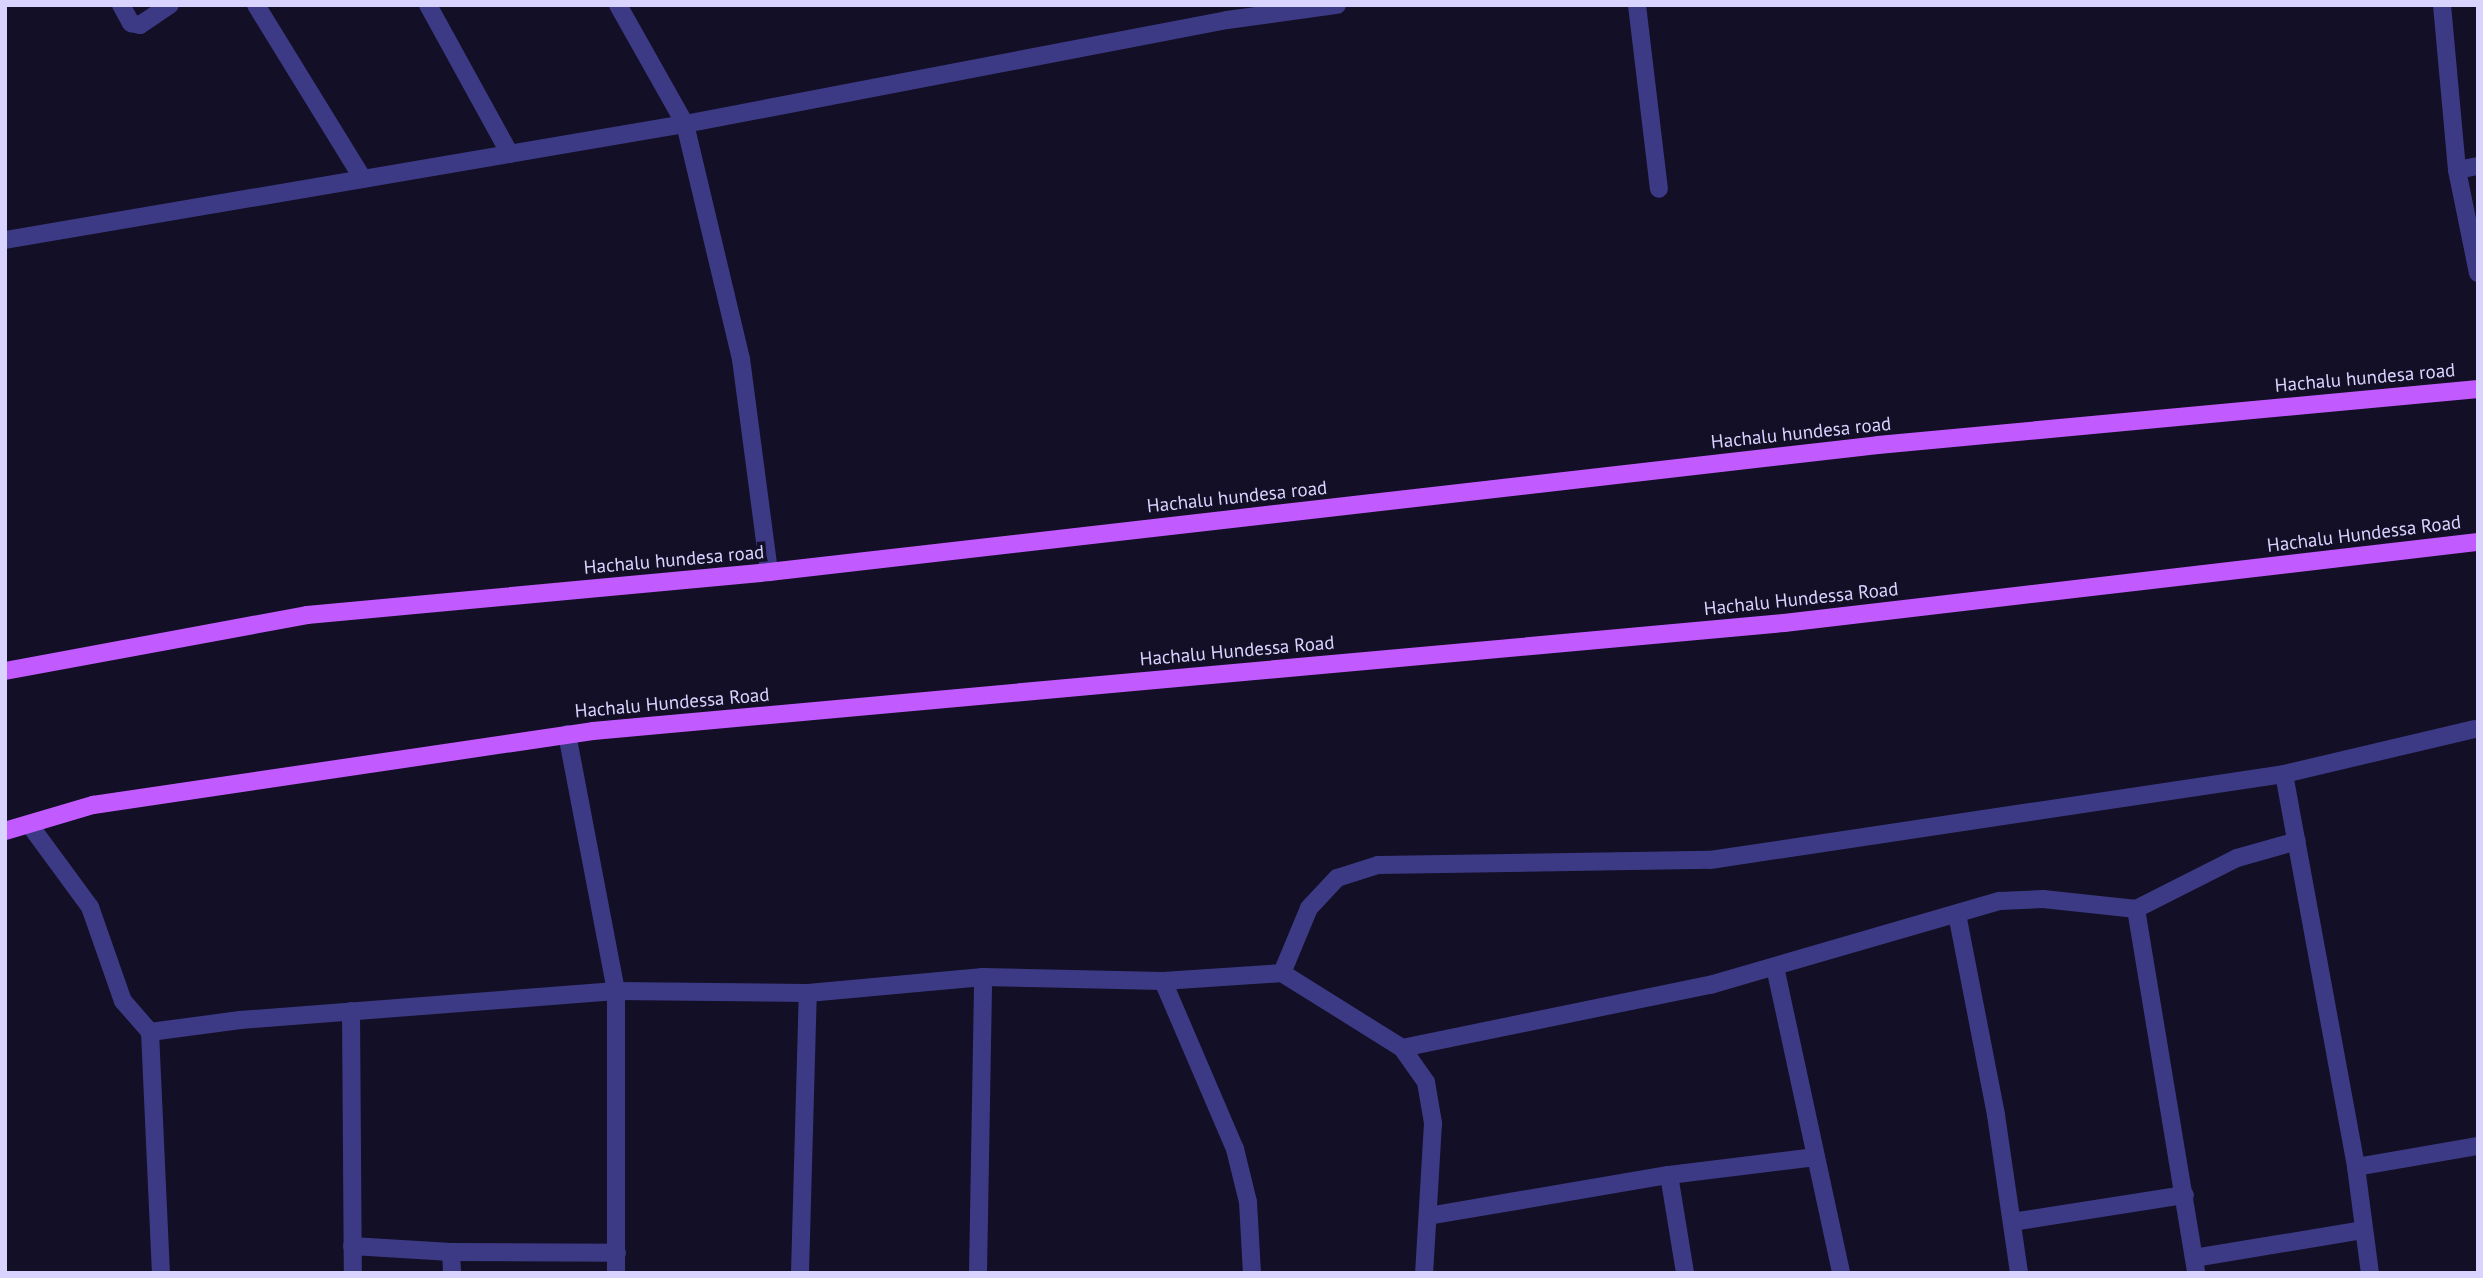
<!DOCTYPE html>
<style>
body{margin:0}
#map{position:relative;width:2483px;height:1278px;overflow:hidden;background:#130f26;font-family:"PT Sans",sans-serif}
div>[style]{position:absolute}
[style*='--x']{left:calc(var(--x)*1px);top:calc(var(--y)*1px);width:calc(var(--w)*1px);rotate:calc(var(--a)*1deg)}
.minor>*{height:18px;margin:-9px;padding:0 9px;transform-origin:9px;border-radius:9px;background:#3d3a85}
.major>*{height:18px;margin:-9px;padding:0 9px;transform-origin:9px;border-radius:9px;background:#c25bff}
span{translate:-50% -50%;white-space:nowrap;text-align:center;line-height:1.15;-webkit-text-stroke:7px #130f26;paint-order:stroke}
.street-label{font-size:19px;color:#d9d4ff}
.frame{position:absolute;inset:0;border:7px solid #d9d4ff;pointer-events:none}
</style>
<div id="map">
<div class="minor">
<i style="--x:121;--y:5;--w:21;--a:61"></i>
<i style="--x:131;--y:23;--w:9;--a:13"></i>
<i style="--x:140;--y:25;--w:36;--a:-34"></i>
<i style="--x:256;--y:5;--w:204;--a:58.4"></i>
<i style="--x:428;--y:5;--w:170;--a:61.2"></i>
<i style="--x:618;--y:5;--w:137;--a:60.6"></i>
<i style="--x:685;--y:124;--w:242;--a:76.6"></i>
<i style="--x:741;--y:359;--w:215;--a:82.5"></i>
<i style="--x:1637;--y:5;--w:185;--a:83.2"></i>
<i style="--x:2442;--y:5;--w:166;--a:84.8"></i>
<i style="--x:2457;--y:170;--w:105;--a:78.5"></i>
<i style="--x:2457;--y:170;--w:21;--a:-11"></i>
<i style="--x:5;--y:240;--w:690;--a:-9.68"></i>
<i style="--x:685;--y:124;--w:552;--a:-10.86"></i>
<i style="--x:1227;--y:20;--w:111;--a:-7.8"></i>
<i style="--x:567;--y:734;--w:262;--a:79.2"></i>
<i style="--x:616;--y:991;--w:282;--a:90"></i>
<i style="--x:2284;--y:774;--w:400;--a:79.6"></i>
<i style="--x:2356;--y:1167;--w:107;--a:82.5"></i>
<i style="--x:29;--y:824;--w:103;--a:53.7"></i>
<i style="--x:90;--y:907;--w:100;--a:70.7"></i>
<i style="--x:123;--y:1001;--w:41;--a:48.9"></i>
<i style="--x:150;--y:1032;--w:241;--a:87.4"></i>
<i style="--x:2136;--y:909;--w:369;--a:80.6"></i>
<i style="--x:1957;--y:914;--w:205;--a:79"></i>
<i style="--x:1996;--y:1115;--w:160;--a:81.7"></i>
<i style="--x:1775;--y:967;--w:313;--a:77.8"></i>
<i style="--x:1282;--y:973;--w:142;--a:32"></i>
<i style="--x:1402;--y:1048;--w:42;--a:54.8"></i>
<i style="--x:1426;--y:1082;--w:42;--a:80.3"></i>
<i style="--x:1433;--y:1123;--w:150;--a:93.4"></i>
<i style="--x:1163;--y:981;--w:183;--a:66.8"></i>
<i style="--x:1235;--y:1149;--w:55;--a:76.2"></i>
<i style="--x:1248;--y:1202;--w:71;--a:86.8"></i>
<i style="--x:351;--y:1011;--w:262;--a:89.6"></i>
<i style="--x:150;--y:1032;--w:91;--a:-7.6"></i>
<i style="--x:240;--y:1020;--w:377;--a:-4.4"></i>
<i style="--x:616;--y:991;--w:192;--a:0.6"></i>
<i style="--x:808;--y:993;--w:176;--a:-5.2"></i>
<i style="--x:983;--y:977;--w:180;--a:1.3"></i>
<i style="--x:1163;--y:981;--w:119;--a:-3.8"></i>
<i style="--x:1282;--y:973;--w:70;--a:-67.4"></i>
<i style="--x:1309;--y:908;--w:41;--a:-47"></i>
<i style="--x:1337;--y:878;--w:43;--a:-17.6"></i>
<i style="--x:1378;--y:865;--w:332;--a:-0.9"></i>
<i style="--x:1710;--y:860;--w:580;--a:-8.52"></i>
<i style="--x:2284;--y:774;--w:196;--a:-13.3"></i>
<i style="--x:1402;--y:1048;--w:314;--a:-11.6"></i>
<i style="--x:1710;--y:985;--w:302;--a:-16.2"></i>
<i style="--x:2000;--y:901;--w:43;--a:-2.7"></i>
<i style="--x:2043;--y:899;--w:94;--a:6.1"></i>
<i style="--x:2136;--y:909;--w:113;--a:-26.8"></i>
<i style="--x:2237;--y:858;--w:62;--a:-15.8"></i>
<i style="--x:2356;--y:1167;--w:124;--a:-9.8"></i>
<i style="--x:1669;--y:1175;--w:148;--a:-7"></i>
<i style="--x:1428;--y:1216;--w:244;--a:-9.7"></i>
<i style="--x:1669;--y:1175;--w:99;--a:80.7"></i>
<i style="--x:2012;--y:1222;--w:175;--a:-8.9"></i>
<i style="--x:352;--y:1246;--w:99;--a:3.5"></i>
<i style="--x:451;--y:1252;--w:166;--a:0.3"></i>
<i style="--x:451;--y:1252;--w:21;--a:87"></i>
<i style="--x:2194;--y:1258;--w:172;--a:-9.4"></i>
<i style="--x:800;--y:1273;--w:280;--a:-88.4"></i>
<i style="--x:978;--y:1273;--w:296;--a:-89"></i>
</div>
<div class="major">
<i style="--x:5;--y:671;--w:307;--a:-10.5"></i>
<i style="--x:307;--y:615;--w:464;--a:-5.3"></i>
<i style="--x:769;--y:572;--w:1116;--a:-6.53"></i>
<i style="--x:1878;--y:445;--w:603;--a:-5.33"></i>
<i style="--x:5;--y:831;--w:92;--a:-16.5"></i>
<i style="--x:93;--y:805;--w:505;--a:-8.42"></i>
<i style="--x:593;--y:731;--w:1196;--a:-5.18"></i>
<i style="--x:1784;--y:623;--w:699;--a:-6.66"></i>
</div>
<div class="street-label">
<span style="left:2365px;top:378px;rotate:-5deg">Hachalu hundesa road</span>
<span style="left:1801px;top:433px;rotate:-6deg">Hachalu hundesa road</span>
<span style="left:1237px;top:497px;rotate:-6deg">Hachalu hundesa road</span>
<span style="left:2364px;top:534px;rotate:-7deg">Hachalu Hundessa Road</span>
<span style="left:674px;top:560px;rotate:-5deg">Hachalu hundesa road</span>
<span style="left:1801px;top:599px;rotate:-6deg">Hachalu Hundessa Road</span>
<span style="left:1237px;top:651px;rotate:-5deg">Hachalu Hundessa Road</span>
<span style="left:672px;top:703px;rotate:-5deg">Hachalu Hundessa Road</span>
</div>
<div class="frame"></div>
</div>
